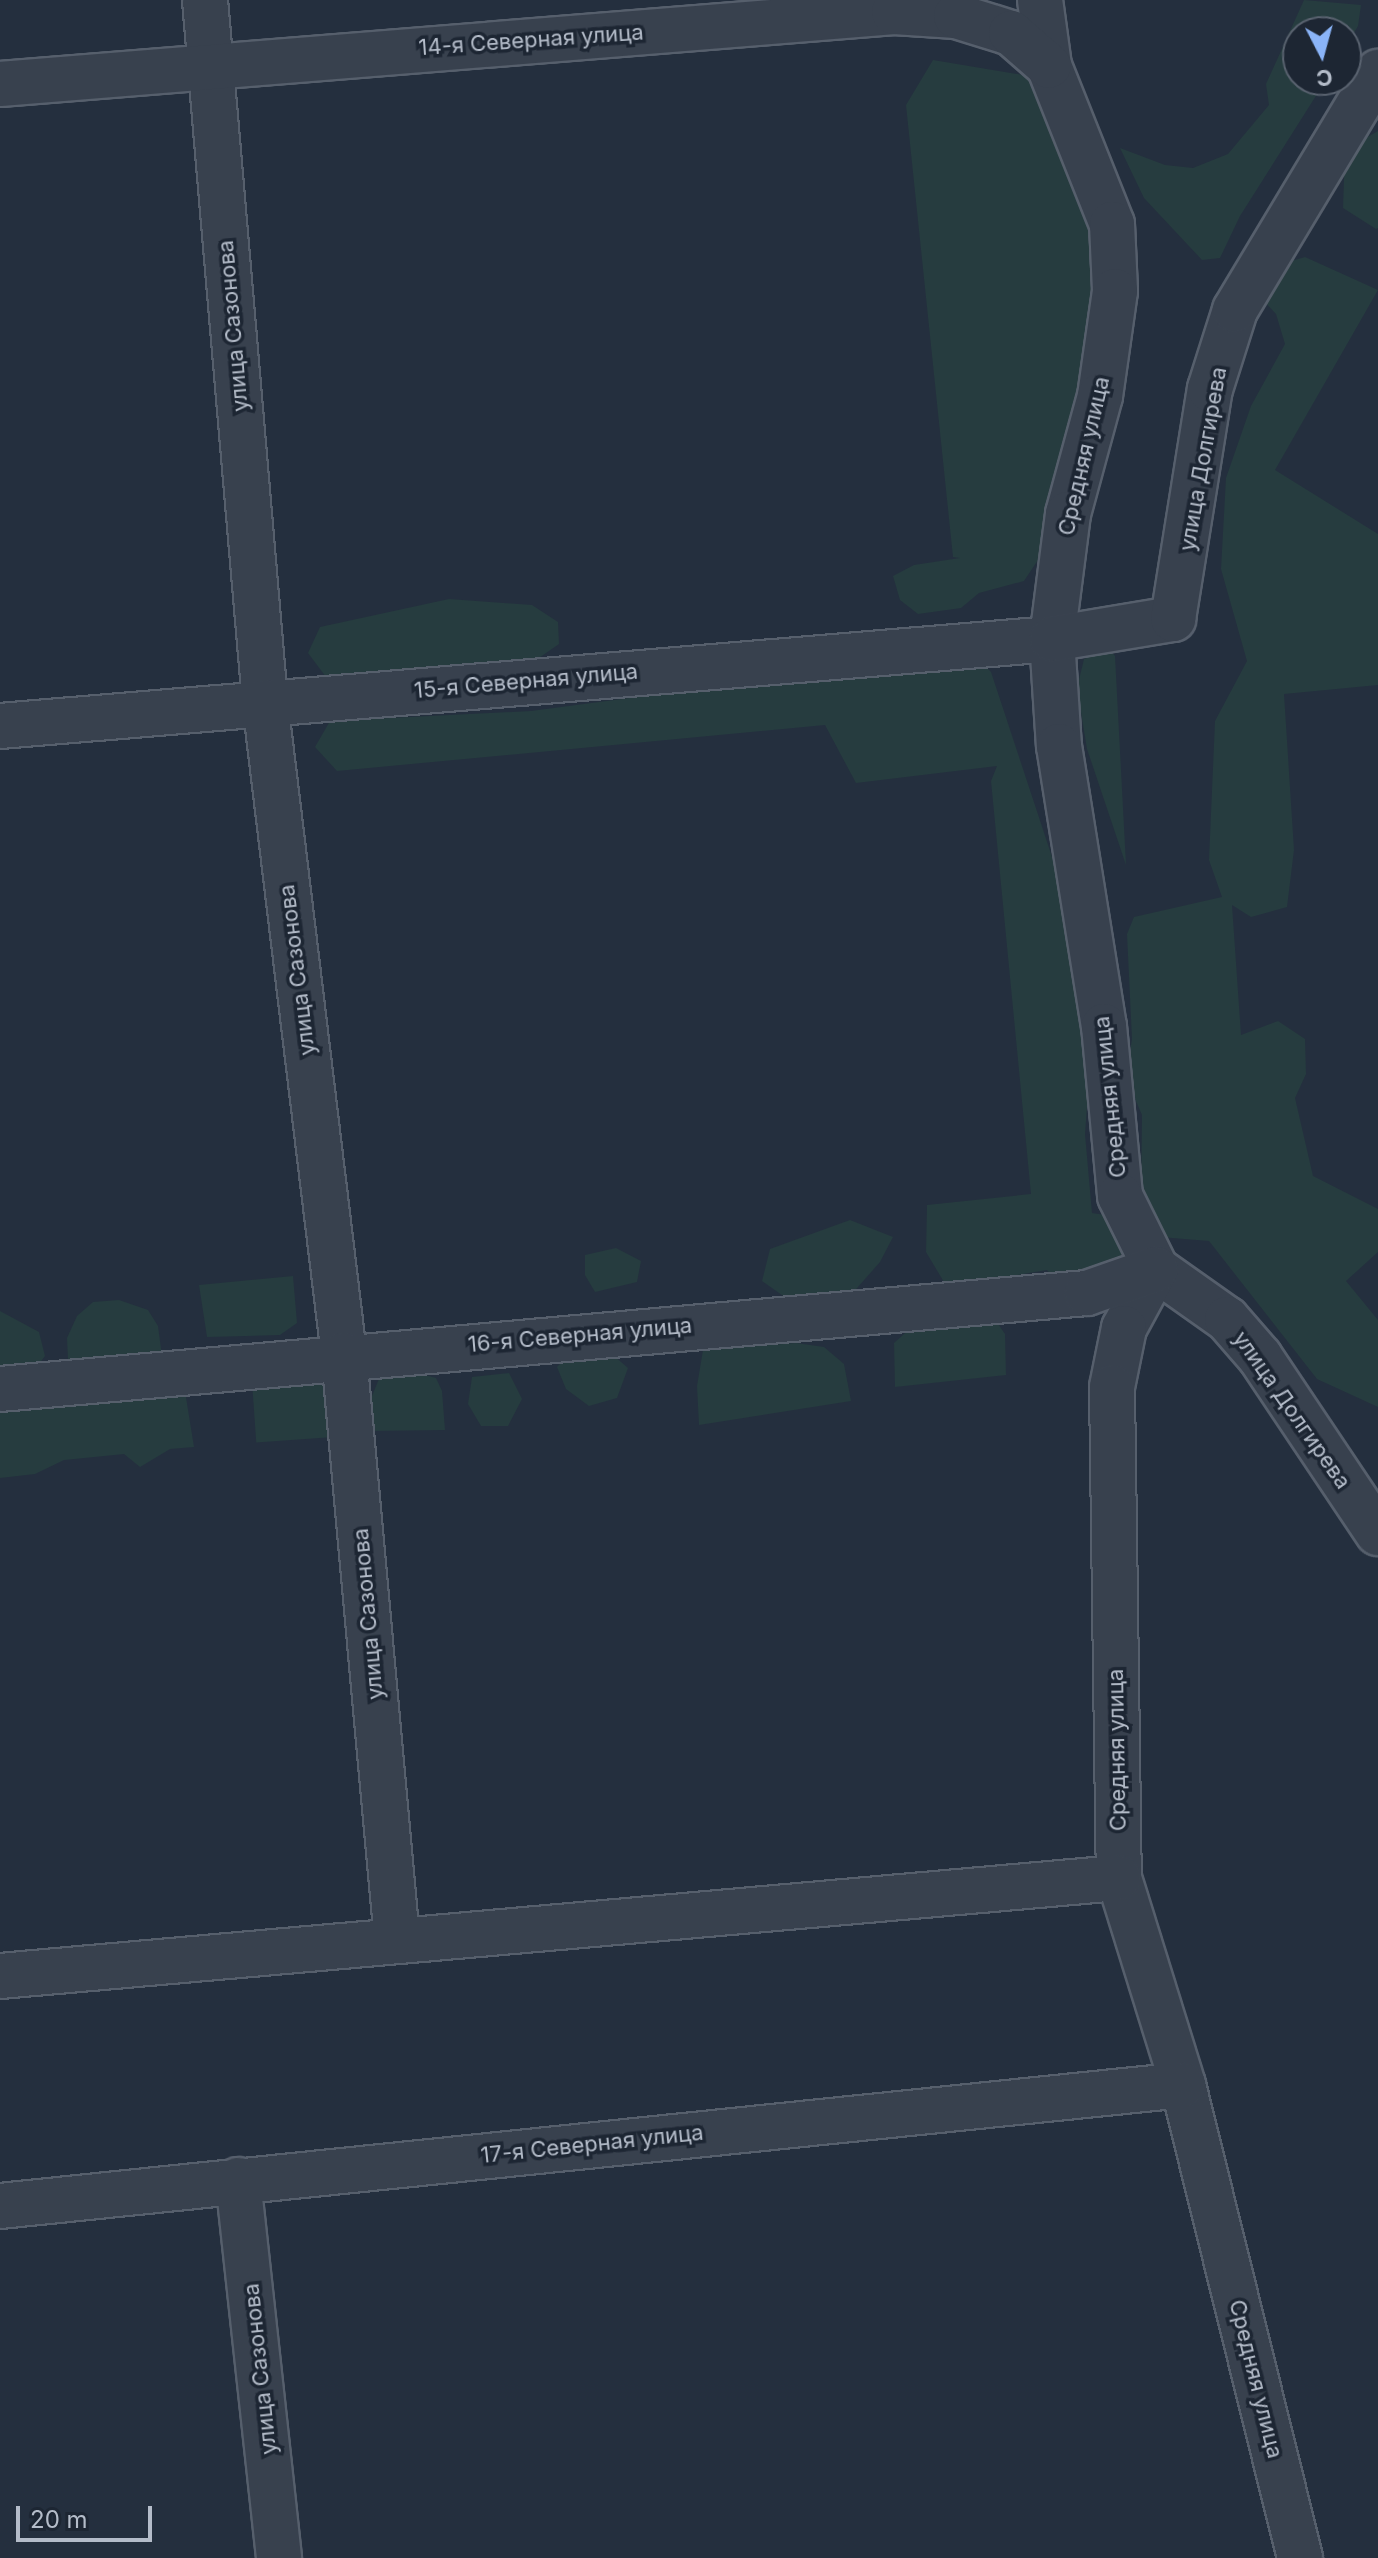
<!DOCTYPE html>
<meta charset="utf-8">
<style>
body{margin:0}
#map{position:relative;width:1378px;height:2558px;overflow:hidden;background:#242f3e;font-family:Inter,sans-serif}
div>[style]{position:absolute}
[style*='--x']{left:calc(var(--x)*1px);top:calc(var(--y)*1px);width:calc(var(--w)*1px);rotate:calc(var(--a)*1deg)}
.green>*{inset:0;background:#263c3f;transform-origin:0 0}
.roads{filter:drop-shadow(2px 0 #565f6c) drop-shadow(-2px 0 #565f6c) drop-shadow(0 2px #565f6c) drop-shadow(0 -2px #565f6c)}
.street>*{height:44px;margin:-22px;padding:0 22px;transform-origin:22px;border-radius:22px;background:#38414e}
span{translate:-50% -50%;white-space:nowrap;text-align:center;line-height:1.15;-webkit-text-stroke:7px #1d2633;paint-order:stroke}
.street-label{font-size:22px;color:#b4bcc9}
.north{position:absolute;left:1282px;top:16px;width:80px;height:80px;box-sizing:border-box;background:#1d2633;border:2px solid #59626f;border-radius:50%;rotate:174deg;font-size:22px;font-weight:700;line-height:32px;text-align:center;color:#b4bcc9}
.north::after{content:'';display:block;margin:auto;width:28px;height:36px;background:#8ab4f8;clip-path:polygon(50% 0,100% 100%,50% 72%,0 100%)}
.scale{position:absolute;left:16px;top:2506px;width:136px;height:36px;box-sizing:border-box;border:4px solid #b4bcc9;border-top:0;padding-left:10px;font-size:24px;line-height:28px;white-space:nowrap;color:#b4bcc9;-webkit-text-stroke:6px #1d2633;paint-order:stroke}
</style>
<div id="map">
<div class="green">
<i style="clip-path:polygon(1304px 0,1361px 5px,1358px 26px,1346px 46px,1346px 32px,1298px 32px,1298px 80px,1326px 80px,1240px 216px,1220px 258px,1202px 260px,1144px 198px,1120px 148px,1165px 165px,1193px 168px,1228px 154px,1269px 105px,1266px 84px)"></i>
<i style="clip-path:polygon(933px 60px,1029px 76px,1058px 136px,1103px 265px,1054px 536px,1024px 581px,979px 593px,961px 608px,918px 614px,900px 600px,893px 576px,914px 565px,960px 558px,953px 557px,906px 105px)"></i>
<i style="clip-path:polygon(1378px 131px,1378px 228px,1376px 229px,1343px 208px,1345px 150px)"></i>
<i style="clip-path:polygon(1305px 257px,1378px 290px,1275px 470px,1378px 534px,1378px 685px,1284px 694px,1294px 850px,1287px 907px,1251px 917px,1232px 905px,1241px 1035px,1278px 1021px,1305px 1039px,1306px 1074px,1295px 1098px,1313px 1176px,1378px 1209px,1378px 1252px,1346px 1281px,1378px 1320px,1378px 1407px,1317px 1379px,1209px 1241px,1160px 1237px,1141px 1198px,1142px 1115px,1126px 1078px,1132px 1039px,1127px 934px,1134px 917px,1222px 897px,1209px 860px,1215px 721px,1247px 661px,1221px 569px,1226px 478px,1251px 406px,1285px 344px,1276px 314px,1252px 288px,1271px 267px)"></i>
<i style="clip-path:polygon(449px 599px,532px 605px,558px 622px,559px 644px,536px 660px,326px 677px,308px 653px,320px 627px)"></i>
<i style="clip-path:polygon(1110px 650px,1115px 656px,1126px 865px,1087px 749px,1077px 688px,1084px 659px)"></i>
<i style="clip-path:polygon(972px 653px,991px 672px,1057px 872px,1077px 970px,1089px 1078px,1085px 1134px,1092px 1213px,1112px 1216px,1123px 1251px,1113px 1269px,1056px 1280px,1047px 1270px,947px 1287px,926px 1252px,927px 1205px,1031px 1194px,991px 781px,997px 766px,856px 783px,825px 725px,337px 771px,315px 747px,330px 721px,531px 711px)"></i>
<i style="clip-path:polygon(850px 1220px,893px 1237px,880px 1262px,850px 1296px,796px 1305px,762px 1281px,770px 1249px)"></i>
<i style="clip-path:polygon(616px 1248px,641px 1261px,637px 1282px,595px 1292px,585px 1275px,585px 1255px)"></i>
<i style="clip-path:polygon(293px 1276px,297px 1323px,280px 1335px,207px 1337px,199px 1285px)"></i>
<i style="clip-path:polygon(119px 1300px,148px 1310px,158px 1326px,162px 1356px,68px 1360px,67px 1338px,77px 1316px,93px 1302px)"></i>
<i style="clip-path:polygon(0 1311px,39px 1332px,45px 1356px,35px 1369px,0 1371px)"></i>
<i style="clip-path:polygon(992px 1315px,1005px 1334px,1006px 1375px,895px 1387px,894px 1343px,913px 1326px)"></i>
<i style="clip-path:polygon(796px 1343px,824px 1347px,844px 1364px,851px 1401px,699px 1425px,697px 1386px,703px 1350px)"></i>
<i style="clip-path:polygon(575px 1349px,613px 1355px,628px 1368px,617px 1398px,589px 1406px,566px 1389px,557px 1367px)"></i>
<i style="clip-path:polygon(385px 1364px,436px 1378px,442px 1391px,445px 1430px,370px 1431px,372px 1396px)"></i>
<i style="clip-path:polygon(509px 1373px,522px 1399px,508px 1426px,481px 1426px,468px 1404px,472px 1377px)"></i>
<i style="left:333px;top:1379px;width:58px;height:81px;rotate:86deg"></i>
<i style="clip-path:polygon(184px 1385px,194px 1447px,170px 1449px,140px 1467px,124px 1454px,64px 1460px,35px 1474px,0 1478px,0 1403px)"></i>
</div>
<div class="roads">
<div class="street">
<i style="--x:205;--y:0;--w:705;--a:85.11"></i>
<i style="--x:265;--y:702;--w:658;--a:83.1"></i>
<i style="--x:344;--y:1355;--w:587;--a:84.82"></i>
<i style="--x:1040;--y:0;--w:67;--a:82.2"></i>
<i style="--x:1049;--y:66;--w:170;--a:68.3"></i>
<i style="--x:1112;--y:224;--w:67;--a:87.4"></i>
<i style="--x:1115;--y:291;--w:106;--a:98.1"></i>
<i style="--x:1100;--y:396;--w:122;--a:105.2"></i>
<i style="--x:1068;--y:514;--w:126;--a:97.3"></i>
<i style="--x:1052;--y:639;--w:107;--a:86.3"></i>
<i style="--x:1059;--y:746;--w:284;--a:80.9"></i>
<i style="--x:1104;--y:1026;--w:171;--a:84.6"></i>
<i style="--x:1120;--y:1196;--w:81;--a:63.7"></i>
<i style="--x:1156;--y:1269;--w:87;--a:35.2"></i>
<i style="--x:1227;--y:1319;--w:50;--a:49"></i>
<i style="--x:1260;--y:1357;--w:212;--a:56.2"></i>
<i style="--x:0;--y:84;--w:897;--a:-4.6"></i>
<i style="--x:894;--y:12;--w:62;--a:3.7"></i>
<i style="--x:956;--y:16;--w:58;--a:17.2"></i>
<i style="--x:1011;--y:33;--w:50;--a:41"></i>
<i style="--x:0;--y:726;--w:1056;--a:-4.73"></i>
<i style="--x:1052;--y:639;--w:123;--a:-9.4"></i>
<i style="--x:1173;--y:619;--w:233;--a:-80.9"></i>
<i style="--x:1210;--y:389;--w:83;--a:-72.4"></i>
<i style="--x:1235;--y:310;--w:278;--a:-59"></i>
<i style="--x:1156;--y:1269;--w:67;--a:118.5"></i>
<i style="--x:1124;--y:1328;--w:60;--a:101.5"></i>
<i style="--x:1112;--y:1387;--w:491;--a:89.2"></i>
<i style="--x:1119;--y:1878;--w:217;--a:72.8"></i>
<i style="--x:1183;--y:2085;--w:487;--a:76.1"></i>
<i style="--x:0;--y:1389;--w:1091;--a:-5.05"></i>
<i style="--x:1087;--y:1293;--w:73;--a:-19.2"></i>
<i style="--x:0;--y:1976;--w:1123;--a:-5.01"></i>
<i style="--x:238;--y:2180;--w:380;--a:83.8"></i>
<i style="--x:0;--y:2206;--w:1189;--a:-5.84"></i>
</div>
</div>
<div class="street-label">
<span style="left:531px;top:40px;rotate:-4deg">14-я Северная улица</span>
<span style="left:233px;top:326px;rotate:-95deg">улица Сазонова</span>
<span style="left:1084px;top:456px;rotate:-77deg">Средняя улица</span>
<span style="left:1203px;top:459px;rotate:-80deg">улица Долгирева</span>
<span style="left:526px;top:681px;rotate:-5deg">15-я Северная улица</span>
<span style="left:297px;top:970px;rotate:-97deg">улица Сазонова</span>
<span style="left:1110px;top:1097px;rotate:-96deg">Средняя улица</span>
<span style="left:580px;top:1335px;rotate:-5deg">16-я Северная улица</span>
<span style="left:1292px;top:1410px;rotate:55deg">улица Долгирева</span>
<span style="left:368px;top:1614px;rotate:-95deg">улица Сазонова</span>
<span style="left:1117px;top:1750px;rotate:-91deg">Средняя улица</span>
<span style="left:592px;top:2144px;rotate:-6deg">17-я Северная улица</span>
<span style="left:260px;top:2369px;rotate:-96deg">улица Сазонова</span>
<span style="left:1256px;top:2379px;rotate:76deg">Средняя улица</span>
</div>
<div class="north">С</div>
<div class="scale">20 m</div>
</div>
